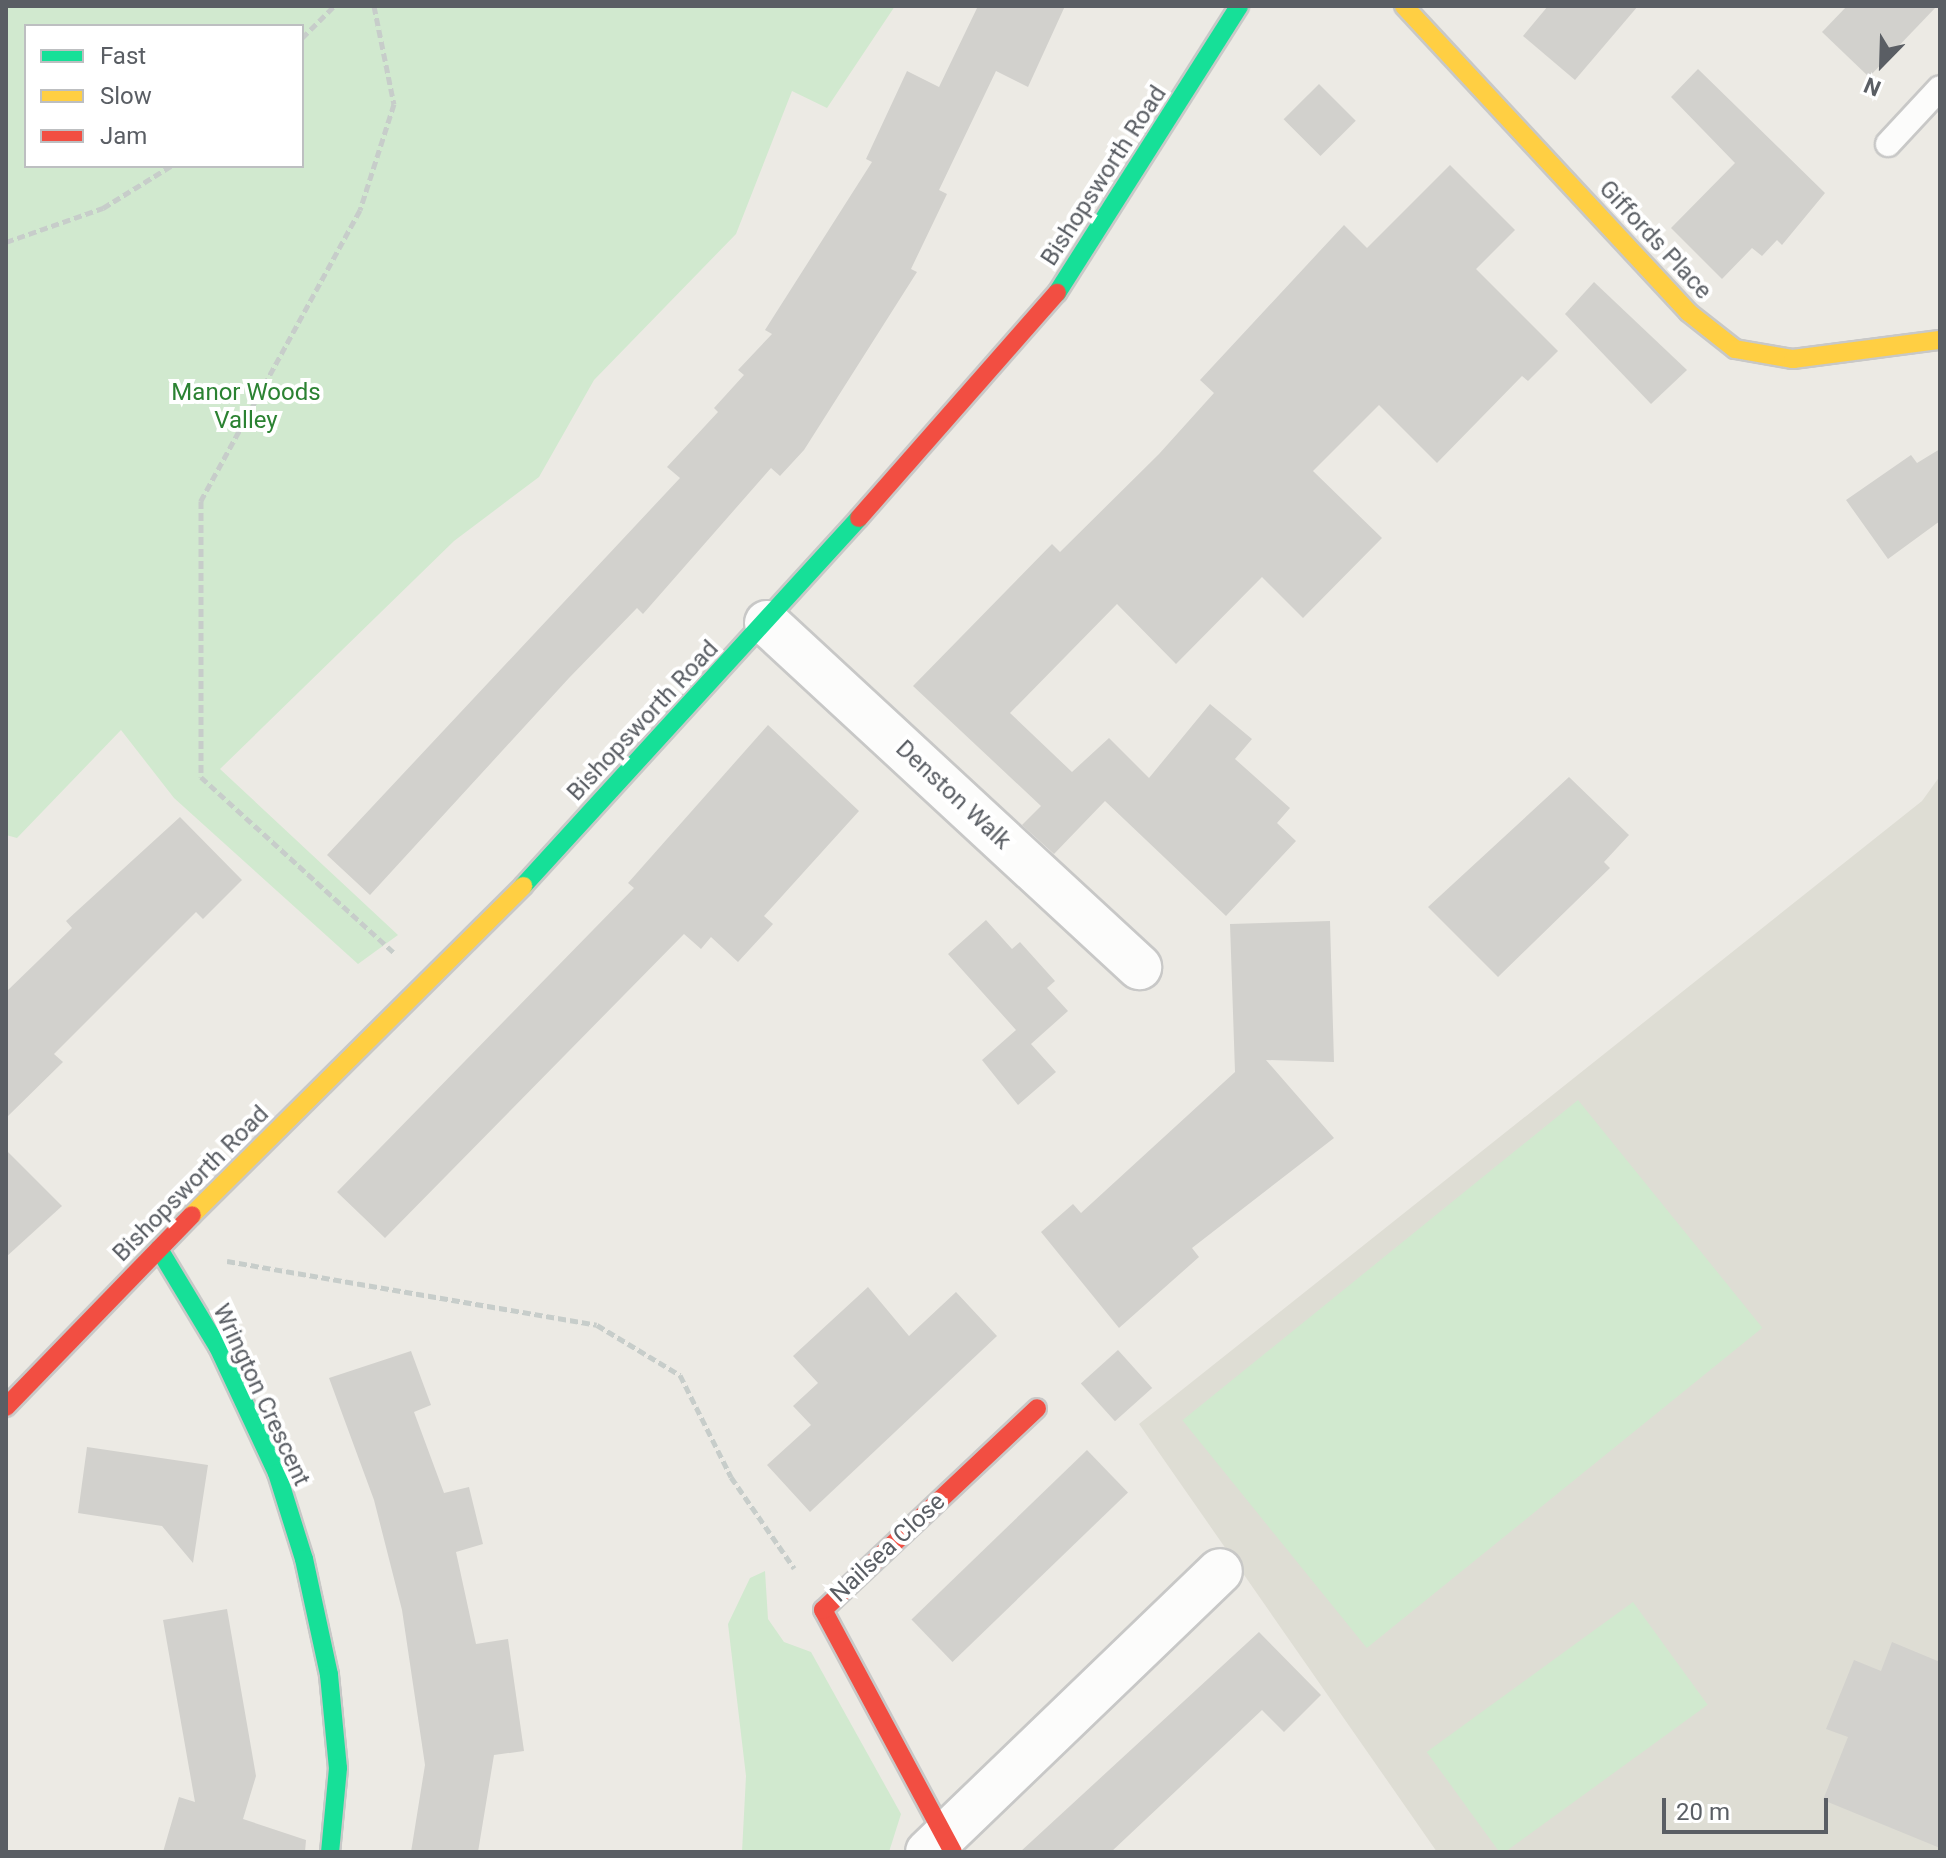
<!DOCTYPE html>
<style>
body{margin:0}
#map{position:relative;width:1946px;height:1858px;overflow:hidden;background:#eceae4;font-family:Roboto,sans-serif}
div>[style]{position:absolute}
[style*='--x']{left:calc(var(--x)*1px);top:calc(var(--y)*1px);width:calc(var(--w)*1px);rotate:calc(var(--a)*1deg)}
.education>*{inset:0;background:#deddd4}
.green>*{inset:0;background:#d1e9cf;transform-origin:0 0}
.building>*{inset:0;background:#d2d1cd;transform-origin:0 0}
.path>*{height:5px;margin-top:-2.5px;transform-origin:0;background:repeating-linear-gradient(90deg,#c7cdca 0 8px,transparent 0 12px)}
.roads{filter:drop-shadow(2px 0 #c8c8c7) drop-shadow(-2px 0 #c8c8c7) drop-shadow(0 2px #c8c8c7) drop-shadow(0 -2px #c8c8c7)}
.lane>*{height:24px;margin:-12px;padding:0 12px;transform-origin:12px;border-radius:12px;background:#fcfcfb}
.street>*{height:44px;margin:-22px;padding:0 22px;transform-origin:22px;border-radius:22px;background:#fcfcfb}
.fast>*{height:18px;margin:-9px;padding:0 9px;transform-origin:9px;border-radius:9px;background:#16e098}
.slow>*{height:18px;margin:-9px;padding:0 9px;transform-origin:9px;border-radius:9px;background:#ffcf43}
.jam>*{height:18px;margin:-9px;padding:0 9px;transform-origin:9px;border-radius:9px;background:#f24e42}
span{translate:-50% -50%;white-space:nowrap;text-align:center;line-height:1.15;-webkit-text-stroke:8px #fff;paint-order:stroke}
.street-label{font-size:24px;color:#5a5e64}
.park-label{font-size:24px;color:#2b8232}
.frame{position:absolute;inset:0;border:8px solid #5a5e64;pointer-events:none}
.legend{position:absolute;left:24px;top:24px;width:280px;height:144px;box-sizing:border-box;background:#fff;border:2px solid #bdbfc1;margin:0;padding:10px 14px;list-style:none;font-size:24px;color:#5a5e64}
.legend li{display:flex;align-items:center;gap:16px;height:40px}
.legend b{width:40px;border:2px solid #bdbfc1}
.north{position:absolute;left:1842px;top:24px;width:80px;height:80px;-webkit-text-stroke:6px #fff;paint-order:stroke;rotate:203deg;font-size:22px;font-weight:700;line-height:32px;text-align:center;color:#5a5e64}
.north::after{content:'';display:block;margin:auto;width:28px;height:36px;background:#5a5e64;clip-path:polygon(50% 0,100% 100%,50% 72%,0 100%)}
.scale{position:absolute;left:1662px;top:1798px;width:166px;height:36px;box-sizing:border-box;border:4px solid #5a5e64;border-top:0;padding-left:10px;font-size:24px;line-height:28px;white-space:nowrap;color:#5a5e64;-webkit-text-stroke:6px #fff;paint-order:stroke}
</style>
<div id="map">
<div class="education">
<i style="clip-path:polygon(1940px 776px,1940px 1852px,1437px 1852px,1139px 1424px,1922px 801px)"></i>
</div>
<div class="green">
<i style="clip-path:polygon(evenodd,6px 6px,895px 6px,827px 108px,792px 91px,736px 234px,594px 380px,539px 477px,454px 541px,220px 769px,398px 935px,358px 964px,174px 798px,121px 730px,17px 838px,6px 835px,6px 6px,26px 26px,302px 26px,302px 166px,26px 166px,26px 26px)"></i>
<i style="left:1578px;top:1100px;width:293px;height:509px;rotate:51deg"></i>
<i style="clip-path:polygon(765px 1571px,768px 1619px,784px 1642px,811px 1652px,901px 1814px,889px 1852px,742px 1852px,746px 1776px,728px 1624px,750px 1578px)"></i>
<i style="left:1633px;top:1602px;width:127px;height:255px;rotate:54deg"></i>
</div>
<div class="building">
<i style="clip-path:polygon(978px 6px,1065px 6px,1028px 87px,996px 71px,939px 190px,947px 194px,911px 269px,917px 272px,804px 450px,780px 476px,771px 468px,643px 614px,637px 608px,569px 678px,370px 895px,327px 855px,680px 478px,667px 467px,718px 412px,714px 408px,744px 375px,738px 370px,772px 334px,765px 330px,872px 162px,866px 159px,907px 71px,939px 87px)"></i>
<i style="clip-path:polygon(1548px 6px,1638px 6px,1575px 80px,1523px 36px)"></i>
<i style="clip-path:polygon(1847px 6px,1937px 6px,1869px 77px,1822px 32px)"></i>
<i style="clip-path:polygon(1698px 69px,1825px 193px,1782px 245px,1777px 240px,1762px 256px,1752px 248px,1722px 279px,1671px 228px,1735px 163px,1671px 97px)"></i>
<i style="left:1319px;top:84px;width:52px;height:50px;rotate:45deg"></i>
<i style="clip-path:polygon(1450px 165px,1515px 230px,1476px 269px,1558px 351px,1528px 381px,1522px 376px,1437px 463px,1379px 405px,1313px 471px,1382px 538px,1303px 618px,1262px 577px,1176px 664px,1117px 604px,1010px 713px,1072px 772px,1109px 738px,1149px 778px,1210px 704px,1252px 739px,1235px 759px,1290px 808px,1277px 823px,1296px 841px,1226px 916px,1105px 801px,1054px 854px,1022px 825px,1041px 806px,913px 686px,1052px 544px,1060px 552px,1159px 454px,1214px 393px,1200px 380px,1344px 225px,1367px 248px)"></i>
<i style="clip-path:polygon(1594px 282px,1687px 370px,1651px 404px,1565px 314px)"></i>
<i style="clip-path:polygon(1940px 449px,1940px 521px,1888px 559px,1846px 500px,1911px 455px,1917px 463px)"></i>
<i style="clip-path:polygon(768px 725px,859px 811px,764px 916px,773px 924px,738px 962px,711px 937px,701px 949px,684px 934px,385px 1238px,337px 1192px,634px 888px,628px 883px)"></i>
<i style="clip-path:polygon(1569px 777px,1629px 835px,1604px 862px,1610px 868px,1498px 977px,1428px 907px)"></i>
<i style="clip-path:polygon(180px 817px,242px 880px,203px 919px,196px 912px,54px 1054px,63px 1062px,6px 1118px,6px 992px,72px 928px,66px 921px)"></i>
<i style="clip-path:polygon(986px 920px,1012px 949px,1020px 942px,1055px 981px,1047px 988px,1068px 1011px,1031px 1044px,1056px 1072px,1018px 1105px,982px 1060px,1016px 1030px,948px 954px)"></i>
<i style="clip-path:polygon(1330px 921px,1334px 1062px,1266px 1060px,1334px 1138px,1192px 1248px,1199px 1257px,1119px 1328px,1041px 1232px,1073px 1204px,1081px 1213px,1235px 1072px,1230px 924px)"></i>
<i style="clip-path:polygon(6px 1150px,62px 1206px,6px 1257px)"></i>
<i style="clip-path:polygon(868px 1287px,909px 1336px,956px 1292px,997px 1336px,810px 1512px,767px 1465px,811px 1425px,793px 1406px,818px 1383px,793px 1356px)"></i>
<i style="left:1118px;top:1350px;width:51px;height:50px;rotate:48deg"></i>
<i style="clip-path:polygon(411px 1351px,431px 1405px,414px 1412px,444px 1493px,469px 1487px,483px 1544px,456px 1552px,476px 1644px,508px 1639px,524px 1751px,494px 1755px,478px 1852px,411px 1852px,425px 1765px,402px 1610px,374px 1500px,329px 1378px)"></i>
<i style="clip-path:polygon(87px 1447px,208px 1465px,193px 1563px,162px 1526px,78px 1513px)"></i>
<i style="left:1087px;top:1450px;width:59px;height:244px;rotate:46deg"></i>
<i style="clip-path:polygon(227px 1609px,256px 1776px,243px 1819px,306px 1840px,305px 1852px,163px 1852px,179px 1797px,195px 1802px,163px 1620px)"></i>
<i style="clip-path:polygon(1259px 1632px,1321px 1695px,1284px 1732px,1262px 1710px,1111px 1852px,1020px 1852px)"></i>
<i style="clip-path:polygon(1892px 1642px,1940px 1662px,1940px 1848px,1823px 1800px,1848px 1737px,1826px 1729px,1854px 1660px,1881px 1671px)"></i>
</div>
<div class="path">
<i style="--x:374;--y:6;--w:100;--a:78.5"></i>
<i style="--x:394;--y:104;--w:111;--a:107.8"></i>
<i style="--x:360;--y:210;--w:332;--a:118.7"></i>
<i style="--x:201;--y:501;--w:276;--a:90"></i>
<i style="--x:201;--y:777;--w:260;--a:42.3"></i>
<i style="--x:302;--y:38;--w:45;--a:-45"></i>
<i style="--x:6;--y:242;--w:103;--a:-19.3"></i>
<i style="--x:103;--y:208;--w:80;--a:-31.7"></i>
<i style="--x:227;--y:1261;--w:375;--a:9.8"></i>
<i style="--x:597;--y:1325;--w:97;--a:31.1"></i>
<i style="--x:680;--y:1375;--w:114;--a:63.4"></i>
<i style="--x:731;--y:1477;--w:111;--a:55.3"></i>
</div>
<div class="roads">
<div class="lane">
<i style="--x:1888;--y:144;--w:76;--a:-47.1"></i>
</div>
<div class="street">
<i style="--x:767;--y:623;--w:507;--a:42.76"></i>
<i style="--x:928;--y:1852;--w:405;--a:-43.9"></i>
</div>
<div class="fast">
<i style="--x:1057;--y:293;--w:340;--a:-57.6"></i>
<i style="--x:523;--y:886;--w:498;--a:-47.6"></i>
<i style="--x:159;--y:1249;--w:114;--a:59"></i>
<i style="--x:218;--y:1347;--w:139;--a:64.9"></i>
<i style="--x:277;--y:1473;--w:90;--a:72.6"></i>
<i style="--x:304;--y:1559;--w:119;--a:77.8"></i>
<i style="--x:329;--y:1675;--w:93;--a:84.5"></i>
<i style="--x:338;--y:1768;--w:84;--a:95.4"></i>
</div>
<div class="slow">
<i style="--x:1404;--y:6;--w:417;--a:47.1"></i>
<i style="--x:1688;--y:312;--w:60;--a:38.2"></i>
<i style="--x:1735;--y:349;--w:59;--a:9.8"></i>
<i style="--x:1793;--y:359;--w:148;--a:-7.4"></i>
<i style="--x:192;--y:1215;--w:467;--a:-44.8"></i>
</div>
<div class="jam">
<i style="--x:859;--y:518;--w:300;--a:-48.7"></i>
<i style="--x:6;--y:1407;--w:267;--a:-45.9"></i>
<i style="--x:953;--y:1852;--w:275;--a:-118.2"></i>
<i style="--x:823;--y:1610;--w:294;--a:-43.3"></i>
</div>
</div>
<div class="street-label">
<span style="left:1104px;top:176px;rotate:-57deg">Bishopsworth Road</span>
<span style="left:1655px;top:240px;rotate:47deg">Giffords Place</span>
<span style="left:643px;top:721px;rotate:-47deg">Bishopsworth Road</span>
<span style="left:953px;top:795px;rotate:43deg">Denston Walk</span>
<span style="left:191px;top:1184px;rotate:-45deg">Bishopsworth Road</span>
<span style="left:261px;top:1395px;rotate:65deg">Wrington Crescent</span>
<span style="left:888px;top:1548px;rotate:-43deg">Nailsea Close</span>
</div>
<div class="park-label">
<span style="left:246px;top:407px">Manor Woods<br>Valley</span>
</div>
<div class="frame"></div>
<ul class="legend">
<li><b style="height:10px;background:#16e098"></b>Fast</li>
<li><b style="height:10px;background:#ffcf43"></b>Slow</li>
<li><b style="height:10px;background:#f24e42"></b>Jam</li>
</ul>
<div class="north">N</div>
<div class="scale">20 m</div>
</div>
